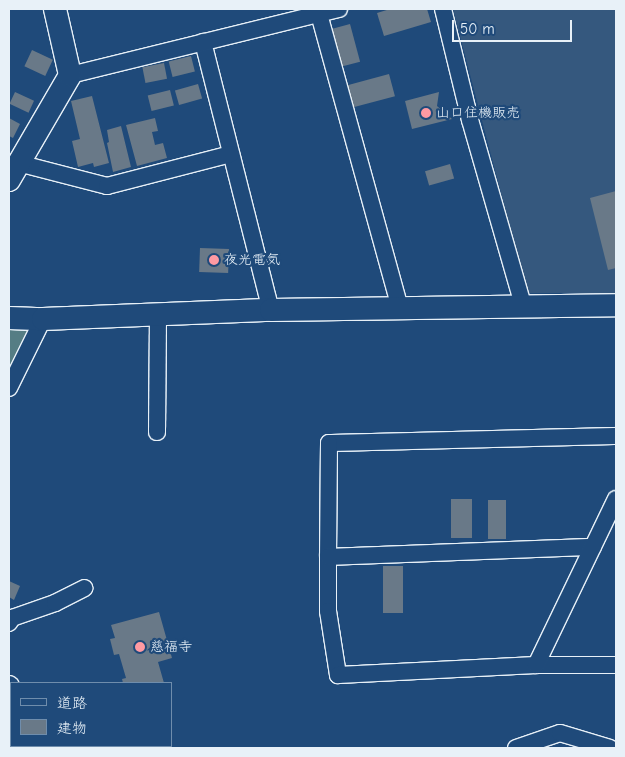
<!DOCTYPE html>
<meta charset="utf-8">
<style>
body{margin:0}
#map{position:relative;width:625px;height:757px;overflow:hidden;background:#1f4a7a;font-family:"Comic Neue","Klee One",sans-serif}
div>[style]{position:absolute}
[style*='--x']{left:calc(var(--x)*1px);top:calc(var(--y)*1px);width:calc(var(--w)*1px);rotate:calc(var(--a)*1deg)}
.built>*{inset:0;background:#35587e}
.green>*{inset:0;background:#557d84}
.stream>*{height:5px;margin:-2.5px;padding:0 2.5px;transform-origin:2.5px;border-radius:2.5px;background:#497aa6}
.building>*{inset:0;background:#697988;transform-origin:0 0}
.roads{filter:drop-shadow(1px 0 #e8f1f8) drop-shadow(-1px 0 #e8f1f8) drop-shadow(0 1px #e8f1f8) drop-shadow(0 -1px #e8f1f8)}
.street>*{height:16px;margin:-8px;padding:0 8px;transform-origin:8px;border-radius:8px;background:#1f4a7a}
.secondary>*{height:22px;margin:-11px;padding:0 11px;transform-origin:11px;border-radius:11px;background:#1f4a7a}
.dots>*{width:14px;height:14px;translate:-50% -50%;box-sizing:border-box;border:2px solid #1f4a7a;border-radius:50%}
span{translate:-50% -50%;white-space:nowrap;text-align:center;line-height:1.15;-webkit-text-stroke:4.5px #1f4a7a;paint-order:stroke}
.poi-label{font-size:14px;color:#e8f1f8}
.left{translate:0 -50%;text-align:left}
.frame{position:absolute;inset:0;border:10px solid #e8f1f8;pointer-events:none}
.legend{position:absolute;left:10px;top:682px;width:162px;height:65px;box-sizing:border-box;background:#1f4a7a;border:1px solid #6f8dac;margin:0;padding:6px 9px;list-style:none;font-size:15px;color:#e8f1f8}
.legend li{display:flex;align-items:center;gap:10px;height:25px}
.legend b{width:25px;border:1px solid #6f8dac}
.scale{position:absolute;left:452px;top:20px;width:120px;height:22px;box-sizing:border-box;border:2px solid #e8f1f8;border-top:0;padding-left:6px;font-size:15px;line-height:18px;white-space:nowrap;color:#e8f1f8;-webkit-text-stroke:4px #1f4a7a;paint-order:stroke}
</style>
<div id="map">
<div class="built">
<i style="clip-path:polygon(453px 9px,616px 9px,616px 293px,527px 293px)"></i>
</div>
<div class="green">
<i style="clip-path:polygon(30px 328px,9px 368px,9px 329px)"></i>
</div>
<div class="stream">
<i style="--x:9;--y:747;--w:3;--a:18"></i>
</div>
<div class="building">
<i style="clip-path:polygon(390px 9px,427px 9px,431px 22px,384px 36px,377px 13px)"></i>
<i style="left:350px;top:24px;width:39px;height:23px;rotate:75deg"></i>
<i style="left:32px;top:50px;width:23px;height:18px;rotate:25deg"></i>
<i style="left:191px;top:56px;width:16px;height:23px;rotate:76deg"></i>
<i style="left:164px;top:63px;width:16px;height:22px;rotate:79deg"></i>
<i style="left:389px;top:74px;width:23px;height:44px;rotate:75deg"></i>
<i style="left:198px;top:84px;width:15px;height:24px;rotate:74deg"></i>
<i style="left:170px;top:90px;width:16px;height:23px;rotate:76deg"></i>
<i style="left:15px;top:92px;width:21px;height:13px;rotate:25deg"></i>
<i style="clip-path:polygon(439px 92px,437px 106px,452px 119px,412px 129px,405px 101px)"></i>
<i style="clip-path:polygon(92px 96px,109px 163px,94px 167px,93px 163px,78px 167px,72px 141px,80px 139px,71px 101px)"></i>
<i style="clip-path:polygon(9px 118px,20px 124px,13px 138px,9px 136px)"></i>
<i style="clip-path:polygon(155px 118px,158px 131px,152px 132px,155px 145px,163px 143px,167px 158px,137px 166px,126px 125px)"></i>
<i style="clip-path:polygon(121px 126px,131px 167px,113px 172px,107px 143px,109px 142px,107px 130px)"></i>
<i style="left:450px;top:164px;width:15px;height:26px;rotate:74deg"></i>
<i style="clip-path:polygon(616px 191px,616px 268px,608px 270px,590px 198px)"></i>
<i style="left:200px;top:248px;width:29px;height:24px;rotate:2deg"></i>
<i style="left:451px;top:499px;width:21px;height:39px"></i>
<i style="left:488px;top:500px;width:18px;height:39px"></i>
<i style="left:383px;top:566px;width:20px;height:47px"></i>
<i style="clip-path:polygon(9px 581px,20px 586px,14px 600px,9px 597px)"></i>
<i style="clip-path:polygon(159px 612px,172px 658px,158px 662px,164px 683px,123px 683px,122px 679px,126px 678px,119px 654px,114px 655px,110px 639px,115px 638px,111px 625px)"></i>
</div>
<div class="roads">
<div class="street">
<i style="--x:443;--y:9;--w:114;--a:76.3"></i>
<i style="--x:470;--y:120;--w:192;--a:74"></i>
<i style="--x:319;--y:14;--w:306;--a:74.6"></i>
<i style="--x:203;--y:42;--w:276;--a:75.8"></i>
<i style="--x:70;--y:75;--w:277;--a:-13.8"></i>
<i style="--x:18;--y:163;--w:92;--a:14.5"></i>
<i style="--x:107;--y:186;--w:128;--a:-14.5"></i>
<i style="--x:9;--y:388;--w:77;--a:-63.8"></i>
<i style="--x:157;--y:432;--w:117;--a:-89.5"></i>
<i style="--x:616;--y:436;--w:287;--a:178.6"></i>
<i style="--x:329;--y:443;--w:114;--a:90.5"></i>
<i style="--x:328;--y:557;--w:54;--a:90"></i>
<i style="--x:328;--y:611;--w:65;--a:81.1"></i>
<i style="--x:338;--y:675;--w:198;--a:-2.9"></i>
<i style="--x:536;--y:665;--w:80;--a:0"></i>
<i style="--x:328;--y:557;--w:265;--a:-2.2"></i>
<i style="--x:9;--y:623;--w:6;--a:-59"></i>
<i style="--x:12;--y:618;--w:46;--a:-19.2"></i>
<i style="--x:55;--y:603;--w:33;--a:-27"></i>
<i style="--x:536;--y:665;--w:184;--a:-64.3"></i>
<i style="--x:9;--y:684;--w:2;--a:27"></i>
<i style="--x:123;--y:746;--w:5;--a:22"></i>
<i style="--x:85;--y:748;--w:3;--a:-45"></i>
<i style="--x:516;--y:748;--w:46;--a:-18.8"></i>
<i style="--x:560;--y:733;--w:52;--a:16.7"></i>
</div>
<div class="secondary">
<i style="--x:9;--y:180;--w:121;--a:-59.8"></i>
<i style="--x:70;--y:75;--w:68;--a:-102.8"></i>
<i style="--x:9;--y:318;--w:34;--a:2"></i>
<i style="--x:43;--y:319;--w:228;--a:-2.3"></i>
<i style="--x:271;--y:310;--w:345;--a:-0.8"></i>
</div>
</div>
<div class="dots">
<i style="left:426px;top:113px;background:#ff9aa2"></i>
<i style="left:214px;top:260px;background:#ff9aa2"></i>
<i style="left:140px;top:647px;background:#ff9aa2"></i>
</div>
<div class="poi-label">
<span class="left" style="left:436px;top:113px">山口住機販売</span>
<span class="left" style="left:224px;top:260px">夜光電気</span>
<span class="left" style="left:150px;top:647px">慈福寺</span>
</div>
<div class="frame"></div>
<ul class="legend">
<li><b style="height:6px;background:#1f4a7a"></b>道路</li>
<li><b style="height:14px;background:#697988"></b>建物</li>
</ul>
<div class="scale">50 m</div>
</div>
